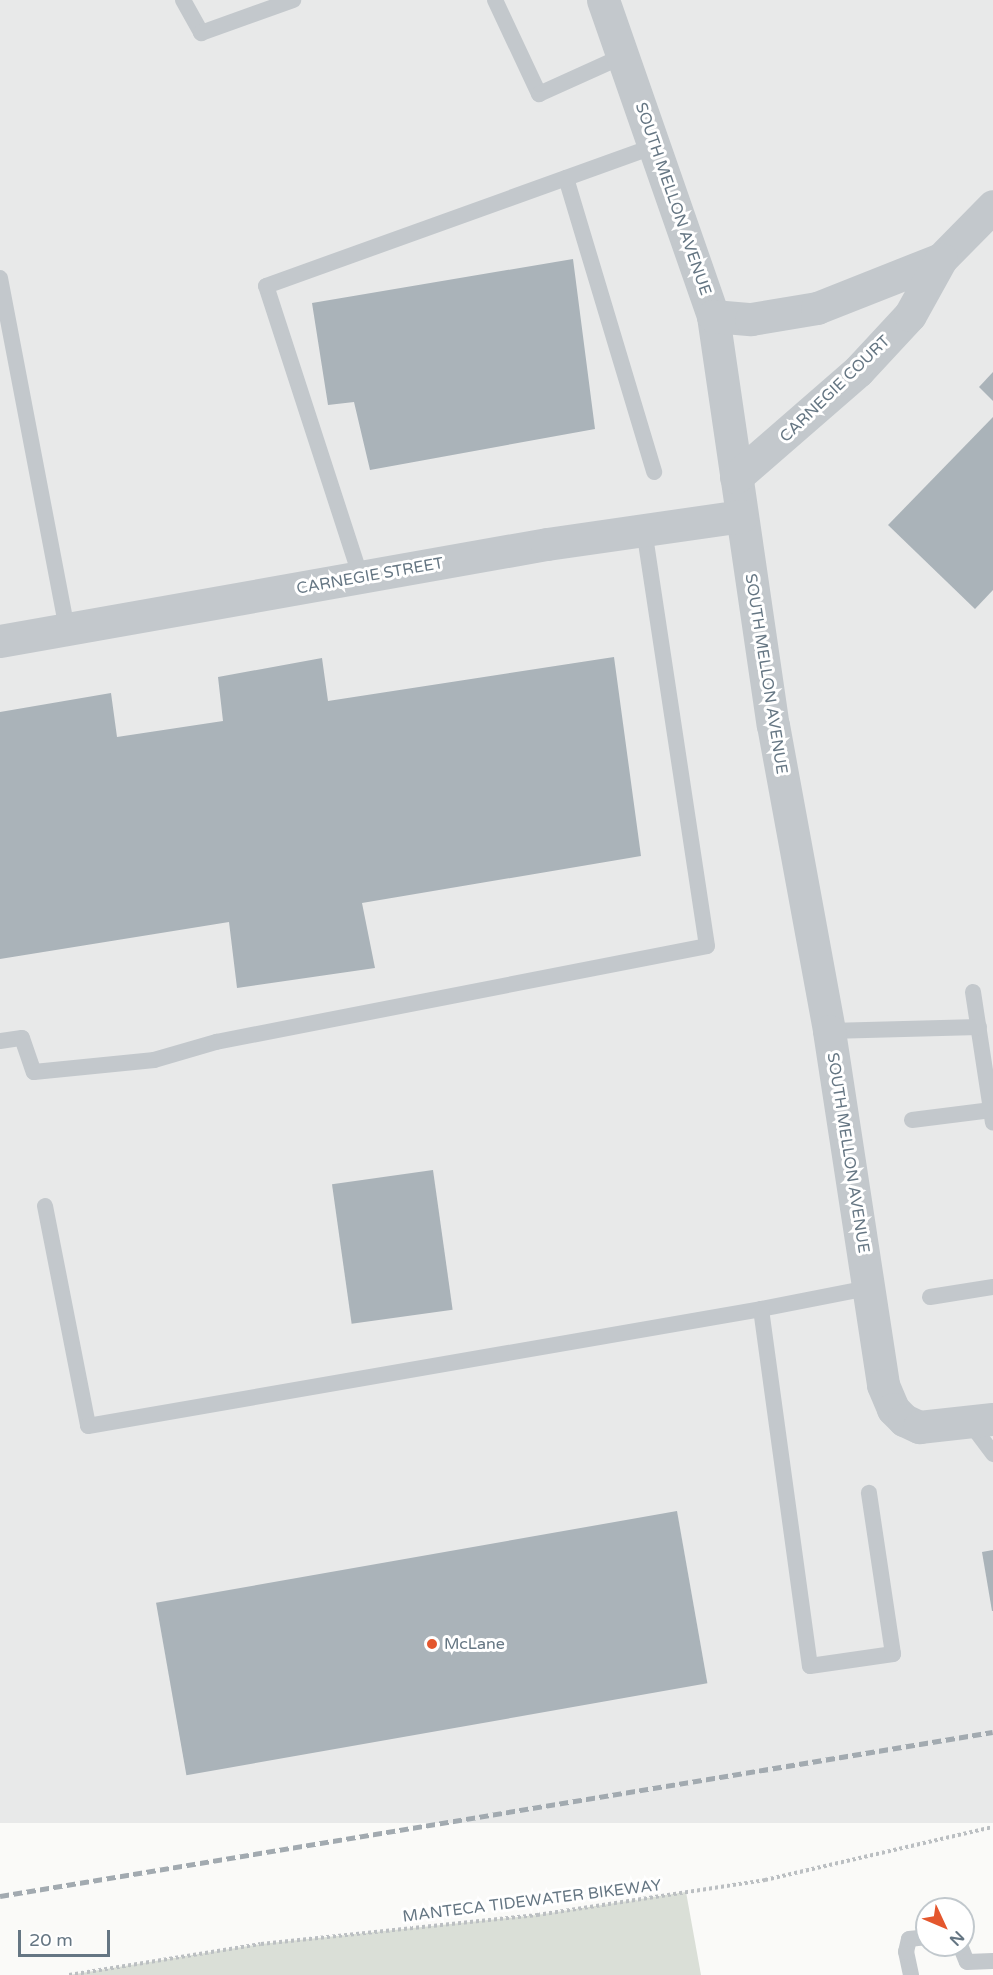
<!DOCTYPE html>
<style>
body{margin:0}
#map{position:relative;width:993px;height:1975px;overflow:hidden;background:#fafaf8;font-family:"Varela Round",sans-serif}
div>[style]{position:absolute}
[style*='--x']{left:calc(var(--x)*1px);top:calc(var(--y)*1px);width:calc(var(--w)*1px);rotate:calc(var(--a)*1deg)}
.built>*{inset:0;background:#e8e9e9;transform-origin:0 0}
.green>*{inset:0;background:#dadfd7}
.building>*{inset:0;background:#aab3b9;transform-origin:0 0}
.path>*{height:4px;margin-top:-2px;transform-origin:0;background:repeating-linear-gradient(90deg,#bbbfc2 0 3px,transparent 0 6px)}
.service>*{height:16px;margin:-8px;padding:0 8px;transform-origin:8px;border-radius:8px;background:#c3c8cc}
.minor>*{height:33px;margin:-16.5px;padding:0 16.5px;transform-origin:16.5px;border-radius:16.5px;background:#c3c8cc}
.rail>*{height:4.5px;margin-top:-2.25px;transform-origin:0;background:repeating-linear-gradient(90deg,#a2aab0 0 9px,transparent 0 13.5px)}
.dots>*{width:16px;height:16px;translate:-50% -50%;box-sizing:border-box;border:3px solid #fff;border-radius:50%}
span{translate:-50% -50%;white-space:nowrap;text-align:center;line-height:1.15;-webkit-text-stroke:6px #fff;paint-order:stroke}
.street-label{font-size:16px;color:#657683}
.poi-label{font-size:16px;color:#657683}
.left{translate:0 -50%;text-align:left}
.north{position:absolute;left:915px;top:1897px;width:60px;height:60px;box-sizing:border-box;background:#fff;border:2px solid #c1c8cd;border-radius:50%;rotate:134deg;font-size:16px;font-weight:700;line-height:24px;text-align:center;color:#657683}
.north::after{content:'';display:block;margin:auto;width:21px;height:27px;background:#e4572e;clip-path:polygon(50% 0,100% 100%,50% 72%,0 100%)}
.scale{position:absolute;left:18px;top:1930px;width:92px;height:27px;box-sizing:border-box;border:3px solid #657683;border-top:0;padding-left:8px;font-size:18px;line-height:21px;white-space:nowrap;color:#657683;-webkit-text-stroke:4px #fff;paint-order:stroke}
</style>
<div id="map">
<div class="built">
<i style="left:0;top:0;width:993px;height:1823px"></i>
</div>
<div class="green">
<i style="clip-path:polygon(686px 1892px,701px 1975px,69px 1975px,261px 1944px,537px 1915px)"></i>
</div>
<div class="building">
<i style="clip-path:polygon(573px 259px,595px 429px,370px 470px,354px 402px,328px 405px,312px 303px)"></i>
<i style="clip-path:polygon(993px 372px,993px 401px,979px 387px)"></i>
<i style="clip-path:polygon(993px 417px,993px 590px,975px 609px,888px 525px)"></i>
<i style="clip-path:polygon(614px 657px,641px 856px,362px 903px,375px 968px,237px 988px,229px 922px,0 959px,0 712px,111px 693px,117px 737px,223px 721px,218px 677px,322px 658px,328px 701px)"></i>
<i style="left:433px;top:1170px;width:141px;height:102px;rotate:82deg"></i>
<i style="left:677px;top:1511px;width:175px;height:529px;rotate:80deg"></i>
<i style="clip-path:polygon(993px 1550px,993px 1611px,992px 1611px,982px 1552px)"></i>
</div>
<div class="path">
<i style="--x:69;--y:1975;--w:194;--a:-9.2"></i>
<i style="--x:261;--y:1944;--w:278;--a:-6"></i>
<i style="--x:537;--y:1915;--w:231;--a:-8.7"></i>
<i style="--x:765;--y:1880;--w:234;--a:-13.1"></i>
</div>
<div class="service">
<i style="--x:183;--y:0;--w:38;--a:61"></i>
<i style="--x:201;--y:33;--w:98;--a:-19.7"></i>
<i style="--x:495;--y:0;--w:104;--a:64.9"></i>
<i style="--x:539;--y:94;--w:92;--a:-24.3"></i>
<i style="--x:566;--y:178;--w:307;--a:73.3"></i>
<i style="--x:0;--y:278;--w:358;--a:79.2"></i>
<i style="--x:361;--y:578;--w:307;--a:-108"></i>
<i style="--x:266;--y:286;--w:413;--a:-19.8"></i>
<i style="--x:973;--y:992;--w:132;--a:81.3"></i>
<i style="--x:829;--y:1031;--w:150;--a:-1.5"></i>
<i style="--x:0;--y:1041;--w:22;--a:-8"></i>
<i style="--x:22;--y:1038;--w:36;--a:71"></i>
<i style="--x:34;--y:1072;--w:121;--a:-5.7"></i>
<i style="--x:154;--y:1060;--w:65;--a:-16.2"></i>
<i style="--x:216;--y:1042;--w:500;--a:-11.06"></i>
<i style="--x:707;--y:946;--w:421;--a:-98.6"></i>
<i style="--x:912;--y:1120;--w:80;--a:-7.2"></i>
<i style="--x:45;--y:1206;--w:224;--a:78.9"></i>
<i style="--x:88;--y:1426;--w:683;--a:-9.86"></i>
<i style="--x:868;--y:1288;--w:109;--a:168.9"></i>
<i style="--x:761;--y:1309;--w:360;--a:82.2"></i>
<i style="--x:810;--y:1666;--w:84;--a:-8.2"></i>
<i style="--x:893;--y:1654;--w:163;--a:-98.5"></i>
<i style="--x:930;--y:1297;--w:64;--a:-9"></i>
<i style="--x:970;--y:1423;--w:39;--a:53"></i>
<i style="--x:960;--y:1945;--w:18;--a:68"></i>
<i style="--x:967;--y:1962;--w:26;--a:-2"></i>
<i style="--x:911;--y:1975;--w:24;--a:-102"></i>
<i style="--x:906;--y:1952;--w:13;--a:-77"></i>
<i style="--x:909;--y:1939;--w:18;--a:-6"></i>
</div>
<div class="minor">
<i style="--x:603;--y:0;--w:335;--a:70.8"></i>
<i style="--x:713;--y:316;--w:413;--a:81.7"></i>
<i style="--x:773;--y:725;--w:311;--a:79.6"></i>
<i style="--x:829;--y:1031;--w:358;--a:81.3"></i>
<i style="--x:883;--y:1385;--w:26;--a:67"></i>
<i style="--x:893;--y:1409;--w:16;--a:45"></i>
<i style="--x:904;--y:1420;--w:17;--a:25"></i>
<i style="--x:919;--y:1427;--w:74;--a:-6.2"></i>
<i style="--x:713;--y:316;--w:38;--a:5"></i>
<i style="--x:751;--y:319;--w:67;--a:-9.5"></i>
<i style="--x:817;--y:308;--w:133;--a:-21.6"></i>
<i style="--x:941;--y:259;--w:74;--a:-45.5"></i>
<i style="--x:736;--y:477;--w:162;--a:-41"></i>
<i style="--x:858;--y:371;--w:76;--a:-47.1"></i>
<i style="--x:910;--y:315;--w:64;--a:-61"></i>
<i style="--x:0;--y:641;--w:556;--a:-10.06"></i>
<i style="--x:547;--y:544;--w:196;--a:-8.2"></i>
</div>
<div class="rail">
<i style="--x:0;--y:1896;--w:1006;--a:-9.38"></i>
</div>
<div class="dots">
<i style="left:432px;top:1644px;background:#e4572e"></i>
</div>
<div class="street-label">
<span style="left:673px;top:199px;rotate:71deg">SOUTH MELLON AVENUE</span>
<span style="left:835px;top:389px;rotate:-44deg">CARNEGIE COURT</span>
<span style="left:370px;top:576px;rotate:-10deg">CARNEGIE STREET</span>
<span style="left:766px;top:674px;rotate:81deg">SOUTH MELLON AVENUE</span>
<span style="left:848px;top:1153px;rotate:81deg">SOUTH MELLON AVENUE</span>
<span style="left:532px;top:1901px;rotate:-7deg">MANTECA TIDEWATER BIKEWAY</span>
</div>
<div class="poi-label">
<span class="left" style="left:444px;top:1644px">McLane</span>
</div>
<div class="north">N</div>
<div class="scale">20 m</div>
</div>
